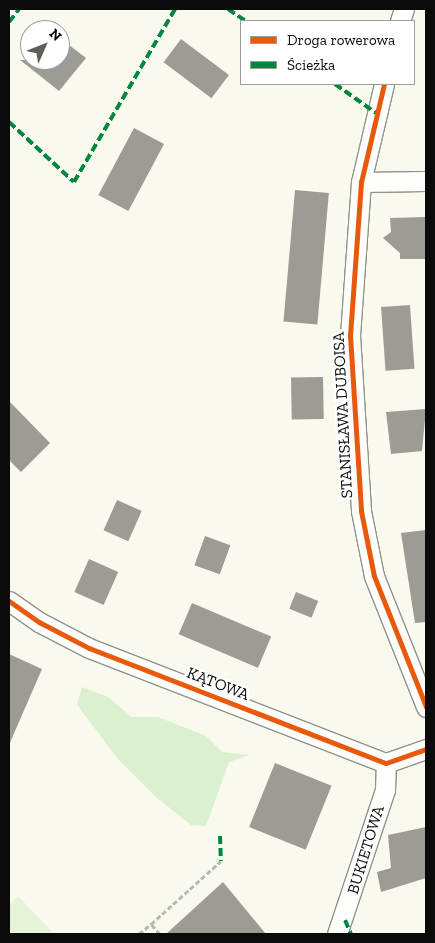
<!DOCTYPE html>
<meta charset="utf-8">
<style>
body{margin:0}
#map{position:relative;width:435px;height:943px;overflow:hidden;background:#f9faed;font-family:"Zilla Slab",serif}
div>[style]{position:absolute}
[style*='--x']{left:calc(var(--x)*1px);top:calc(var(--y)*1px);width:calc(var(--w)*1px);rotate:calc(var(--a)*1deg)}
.green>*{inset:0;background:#dbf0ce}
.pitch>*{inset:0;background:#e6f3d8}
.building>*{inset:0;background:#9c9b94;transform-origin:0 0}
.path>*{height:3px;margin-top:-1.5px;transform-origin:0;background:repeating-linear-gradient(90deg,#b7b7b5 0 5px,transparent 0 7.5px)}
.roads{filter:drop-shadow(1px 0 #92928c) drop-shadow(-1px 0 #92928c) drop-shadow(0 1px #92928c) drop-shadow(0 -1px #92928c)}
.street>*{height:19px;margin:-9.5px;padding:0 9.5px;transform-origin:9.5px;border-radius:9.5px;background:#fefefc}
.quiet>*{height:4px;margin-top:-2px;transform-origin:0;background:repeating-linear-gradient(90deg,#00873e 0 8px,transparent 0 12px)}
.cycleway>*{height:5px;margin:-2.5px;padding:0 2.5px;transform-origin:2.5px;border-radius:2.5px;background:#e8590c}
span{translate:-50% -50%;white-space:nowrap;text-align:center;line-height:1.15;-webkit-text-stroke:5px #fff;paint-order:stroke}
.street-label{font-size:16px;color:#0a0a0a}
.frame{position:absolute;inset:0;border:10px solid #0a0a0a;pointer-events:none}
.legend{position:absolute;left:240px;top:20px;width:175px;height:65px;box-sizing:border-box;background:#fff;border:1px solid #9d9d9d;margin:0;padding:6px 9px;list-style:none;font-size:15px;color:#0a0a0a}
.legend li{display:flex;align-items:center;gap:10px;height:25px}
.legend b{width:25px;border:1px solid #9d9d9d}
.north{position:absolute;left:20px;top:20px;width:50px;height:50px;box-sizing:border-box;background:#fff;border:1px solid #9d9d9d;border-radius:50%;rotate:46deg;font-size:14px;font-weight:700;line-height:20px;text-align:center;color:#0a0a0a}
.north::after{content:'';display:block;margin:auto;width:18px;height:22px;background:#5e5e59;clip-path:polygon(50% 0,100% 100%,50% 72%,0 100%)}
</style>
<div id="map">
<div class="green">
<i style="clip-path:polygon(82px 687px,108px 697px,132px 717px,158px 717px,206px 736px,222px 752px,250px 755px,229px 762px,206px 826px,191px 825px,157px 798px,118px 759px,77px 705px)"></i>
</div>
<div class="pitch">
<i style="clip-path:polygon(18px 896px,54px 934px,9px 934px,9px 905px)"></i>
</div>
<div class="building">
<i style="clip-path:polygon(60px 38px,86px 58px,59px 91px,20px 60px,60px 60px)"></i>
<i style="left:181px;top:39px;width:60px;height:29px;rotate:37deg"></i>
<i style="left:134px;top:128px;width:34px;height:76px;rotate:28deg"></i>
<i style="left:295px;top:190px;width:34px;height:132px;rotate:5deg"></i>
<i style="clip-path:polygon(426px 217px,426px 259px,400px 259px,400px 253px,383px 238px,391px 232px,390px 218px)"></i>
<i style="left:410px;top:305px;width:64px;height:29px;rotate:86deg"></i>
<i style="left:323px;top:377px;width:42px;height:32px;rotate:89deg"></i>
<i style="clip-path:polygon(9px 401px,50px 443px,21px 472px,9px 460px)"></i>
<i style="clip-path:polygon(426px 409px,422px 451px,391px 454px,386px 412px)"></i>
<i style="left:117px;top:500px;width:27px;height:33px;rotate:24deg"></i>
<i style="clip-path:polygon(426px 530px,426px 622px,415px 623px,401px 533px)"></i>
<i style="left:205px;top:536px;width:27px;height:31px;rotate:20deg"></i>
<i style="left:89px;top:559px;width:32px;height:36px;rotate:24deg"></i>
<i style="left:296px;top:592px;width:24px;height:18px;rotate:22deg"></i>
<i style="left:192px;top:603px;width:86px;height:34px;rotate:23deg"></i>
<i style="clip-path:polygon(9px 654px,42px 669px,9px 745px)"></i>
<i style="left:275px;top:763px;width:61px;height:69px;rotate:22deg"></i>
<i style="clip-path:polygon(426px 827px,426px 878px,381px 892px,377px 872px,391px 868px,388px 835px)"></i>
<i style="clip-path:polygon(223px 882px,266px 934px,166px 934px)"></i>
</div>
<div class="path">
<i style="--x:139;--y:934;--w:16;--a:-40"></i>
<i style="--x:160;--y:934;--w:13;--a:-132"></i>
<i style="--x:151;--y:924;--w:94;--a:-42"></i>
</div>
<div class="roads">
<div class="street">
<i style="--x:400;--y:21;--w:13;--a:-72"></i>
<i style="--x:384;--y:84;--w:101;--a:103.2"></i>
<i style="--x:361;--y:182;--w:153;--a:94.1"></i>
<i style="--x:350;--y:335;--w:176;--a:86.4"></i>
<i style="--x:361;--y:511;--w:66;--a:78.7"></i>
<i style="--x:374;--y:576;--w:141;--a:68.3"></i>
<i style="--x:361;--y:182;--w:65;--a:-0.9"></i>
<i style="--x:9;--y:601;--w:37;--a:35"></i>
<i style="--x:39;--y:622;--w:56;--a:27.5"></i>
<i style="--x:89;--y:648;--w:318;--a:21.2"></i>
<i style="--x:386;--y:763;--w:42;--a:-19.3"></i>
<i style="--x:337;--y:934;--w:152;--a:-71.6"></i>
<i style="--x:385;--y:790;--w:27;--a:-88"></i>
</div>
</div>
<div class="quiet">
<i style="--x:228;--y:9;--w:22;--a:34"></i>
<i style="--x:9;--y:22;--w:16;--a:-52"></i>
<i style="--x:335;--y:84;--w:50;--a:35.3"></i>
<i style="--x:9;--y:122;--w:88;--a:42.7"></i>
<i style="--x:74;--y:182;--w:200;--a:-59.7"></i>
<i style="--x:220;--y:836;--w:25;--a:88"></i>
<i style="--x:345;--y:920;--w:15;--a:67"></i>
</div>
<div class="cycleway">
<i style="--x:384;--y:84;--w:101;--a:103.2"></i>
<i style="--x:361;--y:182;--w:153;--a:94.1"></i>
<i style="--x:350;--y:335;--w:176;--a:86.4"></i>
<i style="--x:361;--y:511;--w:66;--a:78.7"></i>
<i style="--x:374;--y:576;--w:141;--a:68.3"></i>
<i style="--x:9;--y:601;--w:37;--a:35"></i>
<i style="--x:39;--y:622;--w:56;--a:27.5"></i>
<i style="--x:89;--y:648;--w:318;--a:21.2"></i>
<i style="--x:386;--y:763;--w:42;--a:-19.3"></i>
</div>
<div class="street-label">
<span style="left:343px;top:415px;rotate:-93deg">STANISŁAWA DUBOISA</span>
<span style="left:218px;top:684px;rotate:21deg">KĄTOWA</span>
<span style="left:366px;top:850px;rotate:-73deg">BUKIETOWA</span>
</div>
<div class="frame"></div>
<ul class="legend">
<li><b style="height:6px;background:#e8590c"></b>Droga rowerowa</li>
<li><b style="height:6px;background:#00873e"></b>Ścieżka</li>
</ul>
<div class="north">N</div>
</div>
